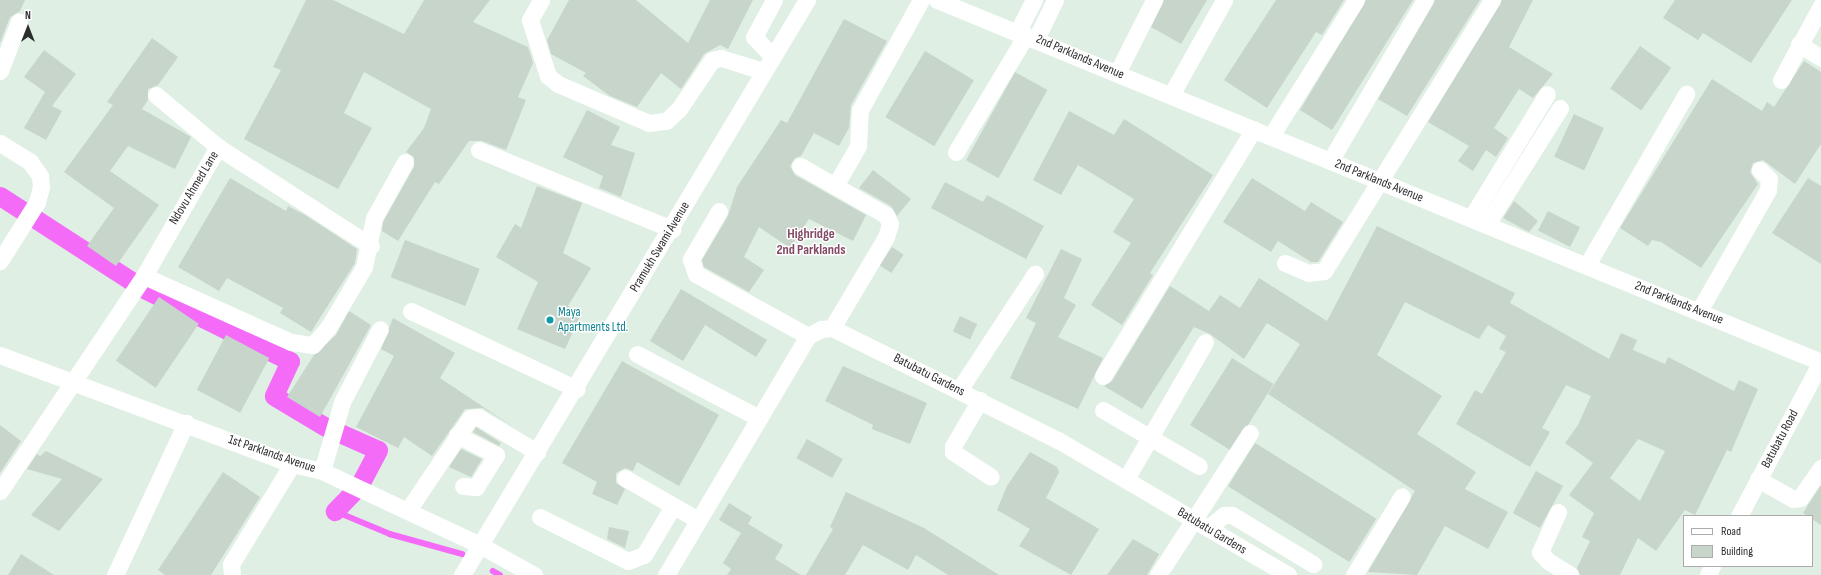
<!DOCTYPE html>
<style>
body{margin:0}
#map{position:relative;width:1821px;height:575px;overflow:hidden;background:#dfefe3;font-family:"Sofia Sans Condensed",sans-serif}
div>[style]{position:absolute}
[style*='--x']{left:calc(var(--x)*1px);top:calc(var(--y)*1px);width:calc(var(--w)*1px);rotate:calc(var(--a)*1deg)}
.stream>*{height:5.5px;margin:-2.75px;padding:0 2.75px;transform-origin:2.75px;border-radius:2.75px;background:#f46bf8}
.canal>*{height:19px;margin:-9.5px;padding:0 9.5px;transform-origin:9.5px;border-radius:9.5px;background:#f46bf8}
.building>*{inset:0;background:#c7d5cb;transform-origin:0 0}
.minor>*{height:17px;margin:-8.5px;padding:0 8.5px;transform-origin:8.5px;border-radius:8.5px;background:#fff}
.dots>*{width:11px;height:11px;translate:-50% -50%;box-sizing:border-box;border:2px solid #fff;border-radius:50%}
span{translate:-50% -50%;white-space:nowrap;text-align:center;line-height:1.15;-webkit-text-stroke:3px #fff;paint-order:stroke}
.street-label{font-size:13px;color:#2d2d2d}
.culture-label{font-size:13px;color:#0d838f}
.left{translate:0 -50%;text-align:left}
.neighbourhood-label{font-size:14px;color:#834964;font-weight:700}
.legend{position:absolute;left:1683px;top:515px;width:130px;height:52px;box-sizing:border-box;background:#fff;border:1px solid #ababab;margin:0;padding:5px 7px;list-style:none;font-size:12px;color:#2d2d2d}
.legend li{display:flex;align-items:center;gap:8px;height:20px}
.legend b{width:20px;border:1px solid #ababab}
.north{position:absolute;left:8px;top:8px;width:40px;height:40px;-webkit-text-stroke:3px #fff;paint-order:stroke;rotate:0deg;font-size:11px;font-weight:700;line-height:16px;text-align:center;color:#2d2d2d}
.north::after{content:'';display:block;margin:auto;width:14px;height:18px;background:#2d2d2d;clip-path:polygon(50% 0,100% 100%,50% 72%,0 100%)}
</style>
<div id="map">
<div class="stream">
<i style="--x:335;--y:511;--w:60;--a:22.7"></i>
<i style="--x:390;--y:534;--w:75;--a:15.5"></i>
<i style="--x:493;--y:571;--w:8;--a:30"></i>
</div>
<div class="canal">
<i style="--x:0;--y:196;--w:169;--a:32.9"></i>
<i style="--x:142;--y:288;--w:165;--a:26.3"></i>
<i style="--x:290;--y:361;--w:38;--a:115"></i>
<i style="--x:274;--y:396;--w:58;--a:31"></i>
<i style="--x:324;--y:426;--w:59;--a:24"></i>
<i style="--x:378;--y:450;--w:41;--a:117.8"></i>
<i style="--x:359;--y:486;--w:35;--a:134"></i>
</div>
<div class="building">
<i style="clip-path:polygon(0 0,25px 0,20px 11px,10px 17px,0 43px)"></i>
<i style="clip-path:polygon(306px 0,333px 0,404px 34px,424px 0,490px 0,473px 22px,528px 47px,533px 63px,518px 97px,526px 100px,506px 150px,482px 141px,469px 141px,439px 184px,435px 182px,398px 241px,382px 231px,383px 222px,414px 167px,414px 157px,406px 152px,424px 128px,431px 109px,364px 72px,344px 113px,372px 128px,338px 189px,244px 139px,281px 70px,273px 67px)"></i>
<i style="clip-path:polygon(569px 0,636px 0,688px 43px,710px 0,753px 0,728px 49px,720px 45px,704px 54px,681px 89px,661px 73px,637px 107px,610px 96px,583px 76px,586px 73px,551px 54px,547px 40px)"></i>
<i style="clip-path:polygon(1164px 0,1207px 0,1181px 44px,1151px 27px)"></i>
<i style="clip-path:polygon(1276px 0,1344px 0,1322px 35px,1316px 32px,1267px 108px,1224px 80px)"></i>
<i style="clip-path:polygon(1366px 0,1413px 0,1332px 130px,1300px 110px)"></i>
<i style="clip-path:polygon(1435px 0,1480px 0,1407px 116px,1378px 99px)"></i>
<i style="clip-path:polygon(1502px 0,1533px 0,1509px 47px,1553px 74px,1533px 98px,1519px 89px,1494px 128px,1508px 138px,1496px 157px,1486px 150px,1473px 171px,1458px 161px,1469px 146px,1428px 122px)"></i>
<i style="clip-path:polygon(1675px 0,1792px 0,1751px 63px,1703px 33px,1698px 40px,1663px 18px)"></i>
<i style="clip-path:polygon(844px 19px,887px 41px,851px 105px,849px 128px,839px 146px,814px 133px,801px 156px,795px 158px,790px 166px,795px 175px,866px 215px,853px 241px,809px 219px,790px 248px,759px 227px,744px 257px,764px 270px,749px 292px,704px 267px,702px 260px,728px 216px,737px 187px,781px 120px,787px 123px)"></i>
<i style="clip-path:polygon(152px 38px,178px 57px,158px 85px,148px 89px,148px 100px,142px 109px,191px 137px,175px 169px,128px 146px,110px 171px,159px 205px,116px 266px,87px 246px,114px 208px,64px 172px,113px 105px,107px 102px)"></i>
<i style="left:1640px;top:46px;width:38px;height:52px;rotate:35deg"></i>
<i style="clip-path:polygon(44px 50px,76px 74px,52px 106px,62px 111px,46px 140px,24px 128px,45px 92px,24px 77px)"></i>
<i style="left:925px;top:51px;width:57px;height:77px;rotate:31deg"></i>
<i style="clip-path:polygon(1804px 61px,1821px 72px,1821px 144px,1795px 184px,1763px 160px,1753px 163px,1750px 172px,1758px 184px,1701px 268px,1661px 242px,1652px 240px,1648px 246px,1620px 228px,1712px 79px,1762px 111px,1767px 102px,1774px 107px)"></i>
<i style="left:1015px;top:72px;width:37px;height:101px;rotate:29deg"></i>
<i style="clip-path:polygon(587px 110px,620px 127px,611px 145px,635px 153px,621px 197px,599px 188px,603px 176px,563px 157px)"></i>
<i style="clip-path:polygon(1069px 111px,1114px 135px,1124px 119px,1213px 175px,1150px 273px,1153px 275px,1122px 325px,1091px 305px,1131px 243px,1113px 232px,1134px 199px,1078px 165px,1061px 195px,1033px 180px)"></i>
<i style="left:1574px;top:114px;width:33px;height:47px;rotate:25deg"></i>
<i style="clip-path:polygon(873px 170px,911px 199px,897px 216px,891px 206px,859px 188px)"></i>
<i style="clip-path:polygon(230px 178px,286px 211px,288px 206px,305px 215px,357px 249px,355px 263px,311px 332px,280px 313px,283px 308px,227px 278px,219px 291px,178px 267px)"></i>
<i style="clip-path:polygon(1252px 178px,1305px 211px,1311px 202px,1343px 222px,1318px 262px,1311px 262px,1278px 241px,1271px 252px,1223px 222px)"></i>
<i style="clip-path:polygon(1808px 178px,1821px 186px,1821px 264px,1772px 233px)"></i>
<i style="clip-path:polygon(945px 182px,983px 202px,987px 195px,1044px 226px,1026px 259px,931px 208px)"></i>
<i style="clip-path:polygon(537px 186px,582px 203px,563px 253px,591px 268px,568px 306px,582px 312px,565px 349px,517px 329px,538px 282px,496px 257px,515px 224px,521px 228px)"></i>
<i style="clip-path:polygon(1514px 201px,1538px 221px,1529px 232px,1503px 218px)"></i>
<i style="left:1548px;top:211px;width:36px;height:22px;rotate:27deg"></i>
<i style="clip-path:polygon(evenodd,1377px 226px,1515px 293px,1510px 303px,1609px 359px,1621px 333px,1637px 340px,1633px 350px,1665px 364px,1668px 357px,1734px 391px,1739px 380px,1758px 389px,1731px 452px,1727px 450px,1695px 515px,1685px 510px,1656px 551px,1638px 538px,1620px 575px,1580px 575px,1577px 568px,1590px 541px,1582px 537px,1594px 513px,1569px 495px,1593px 463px,1565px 443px,1578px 425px,1591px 396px,1566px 385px,1542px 428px,1550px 432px,1530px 467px,1456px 424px,1475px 390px,1482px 394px,1506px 352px,1499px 349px,1506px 336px,1488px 325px,1479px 339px,1405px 302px,1377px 355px,1442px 396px,1417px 434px,1476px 472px,1465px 489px,1508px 512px,1488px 549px,1445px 526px,1417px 575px,1368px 572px,1415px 491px,1268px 394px,1300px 344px,1267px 323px,1244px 359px,1210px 334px,1194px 327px,1142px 409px,1104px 386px,1112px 381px,1170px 286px,1209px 311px,1220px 295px,1240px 308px,1259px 278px,1327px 321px,1377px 226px,1638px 439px,1665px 451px,1640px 501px,1610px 478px,1638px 439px)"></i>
<i style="left:405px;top:240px;width:80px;height:40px;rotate:21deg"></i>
<i style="left:892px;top:247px;width:14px;height:22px;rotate:34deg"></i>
<i style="clip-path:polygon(1061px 249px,1082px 259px,1064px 298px,1076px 305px,1058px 337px,1103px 358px,1078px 409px,1010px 378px,1036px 323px,1026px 318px)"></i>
<i style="clip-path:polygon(681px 289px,767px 340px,756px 357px,705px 325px,683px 361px,650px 341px)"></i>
<i style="left:159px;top:297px;width:48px;height:77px;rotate:34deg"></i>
<i style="clip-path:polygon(349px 311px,371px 325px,320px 417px,287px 397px,314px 355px,336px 335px)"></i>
<i style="left:960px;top:316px;width:19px;height:17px;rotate:25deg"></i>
<i style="clip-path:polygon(393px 318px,455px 353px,440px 378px,512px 426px,483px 408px,465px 409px,432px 456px,404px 437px,398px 448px,356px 427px,394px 356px,381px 349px)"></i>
<i style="left:226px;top:335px;width:49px;height:62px;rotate:28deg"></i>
<i style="left:1232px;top:358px;width:49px;height:79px;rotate:32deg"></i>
<i style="clip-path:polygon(622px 361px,719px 415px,679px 486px,637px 462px,633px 471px,625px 468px,616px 473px,616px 483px,625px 489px,617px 505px,592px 494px,597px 482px,562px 463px)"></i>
<i style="clip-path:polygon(843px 366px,927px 403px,910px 444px,872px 429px,873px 425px,825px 401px)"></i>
<i style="clip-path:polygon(0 425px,21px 441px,0 473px)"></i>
<i style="clip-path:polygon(476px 427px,501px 443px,499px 446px,473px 432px)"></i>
<i style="left:807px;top:439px;width:41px;height:22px;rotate:29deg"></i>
<i style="left:1255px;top:443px;width:143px;height:51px;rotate:32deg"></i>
<i style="clip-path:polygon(461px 449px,482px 459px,471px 477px,449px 467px)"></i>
<i style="clip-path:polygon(46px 451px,103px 479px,59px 531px,31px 515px,62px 479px,27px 469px,37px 454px,40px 456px)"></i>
<i style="clip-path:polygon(1030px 452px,1057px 467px,1059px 472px,1046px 498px,1099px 529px,1071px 575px,1019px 546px,1030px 529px,997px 510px,1007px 486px)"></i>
<i style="left:1536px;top:471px;width:31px;height:48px;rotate:29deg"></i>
<i style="clip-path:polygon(223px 472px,260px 497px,211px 575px,165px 575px,158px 570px)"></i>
<i style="clip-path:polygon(1821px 485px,1821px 525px,1803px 513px)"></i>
<i style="clip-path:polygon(846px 492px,924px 528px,999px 575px,948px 575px,916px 555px,908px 570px,863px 545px,845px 575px,806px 575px,833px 529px,830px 527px)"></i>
<i style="clip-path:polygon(729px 503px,752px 517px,748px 524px,783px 545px,775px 559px,801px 575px,727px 575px,731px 569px,723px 563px,741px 533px,719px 520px)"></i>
<i style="clip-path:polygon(609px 527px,629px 531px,625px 548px,607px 539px)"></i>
<i style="clip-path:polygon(1133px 539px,1159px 554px,1147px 575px,1107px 575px)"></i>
<i style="clip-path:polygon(21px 554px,54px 575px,8px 575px)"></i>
</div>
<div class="minor">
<i style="--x:541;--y:0;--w:23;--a:119"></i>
<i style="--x:530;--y:20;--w:59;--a:72.2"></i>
<i style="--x:548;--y:76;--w:13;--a:39"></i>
<i style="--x:558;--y:84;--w:99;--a:23.2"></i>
<i style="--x:649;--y:123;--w:17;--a:-7"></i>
<i style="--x:666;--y:121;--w:18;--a:-43"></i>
<i style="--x:679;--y:109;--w:59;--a:-56"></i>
<i style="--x:712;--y:60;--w:9;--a:-13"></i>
<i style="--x:721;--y:58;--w:44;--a:17.2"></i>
<i style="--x:937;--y:0;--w:955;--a:22.27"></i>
<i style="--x:1018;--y:31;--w:35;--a:-63"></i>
<i style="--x:1036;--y:39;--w:43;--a:-64"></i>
<i style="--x:1799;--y:44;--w:26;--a:32"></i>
<i style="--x:772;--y:56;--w:26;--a:-133"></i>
<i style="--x:754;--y:37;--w:42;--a:-61.6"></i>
<i style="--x:0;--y:71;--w:53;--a:-69.2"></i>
<i style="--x:1117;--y:73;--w:82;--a:-63.1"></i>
<i style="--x:1781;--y:80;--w:84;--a:-61.6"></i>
<i style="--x:156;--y:95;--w:81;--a:40"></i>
<i style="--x:218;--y:147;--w:182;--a:32.9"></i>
<i style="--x:1171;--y:95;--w:109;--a:-60.8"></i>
<i style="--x:1271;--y:136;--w:160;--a:-58"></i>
<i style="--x:0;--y:143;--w:36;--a:32"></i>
<i style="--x:30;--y:162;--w:17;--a:54"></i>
<i style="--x:40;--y:176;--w:11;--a:85"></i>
<i style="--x:41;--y:187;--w:16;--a:105"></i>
<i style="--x:37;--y:202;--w:70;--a:122.1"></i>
<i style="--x:479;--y:150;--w:209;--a:22.3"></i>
<i style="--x:956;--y:152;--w:136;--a:-59.1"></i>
<i style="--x:1330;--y:161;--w:187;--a:-59.5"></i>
<i style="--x:800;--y:166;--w:99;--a:29.7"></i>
<i style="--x:886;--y:215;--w:10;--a:66"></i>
<i style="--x:890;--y:224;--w:14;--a:107"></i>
<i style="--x:886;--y:237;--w:106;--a:120.7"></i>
<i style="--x:835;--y:186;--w:46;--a:-60.1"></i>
<i style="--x:858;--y:146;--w:36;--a:-87"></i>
<i style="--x:860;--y:110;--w:126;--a:-61"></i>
<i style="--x:719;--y:211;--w:56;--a:120.3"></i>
<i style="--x:691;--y:259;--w:16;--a:72"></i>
<i style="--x:696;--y:274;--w:128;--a:29"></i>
<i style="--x:1471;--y:218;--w:145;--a:-58.5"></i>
<i style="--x:1487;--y:224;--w:137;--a:-57.8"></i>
<i style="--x:1285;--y:263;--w:25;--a:23"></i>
<i style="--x:1308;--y:273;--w:16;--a:-7"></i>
<i style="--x:1324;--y:271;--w:319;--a:-58.2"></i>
<i style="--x:1587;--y:265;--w:198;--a:-59.9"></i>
<i style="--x:144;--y:276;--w:161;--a:24.2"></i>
<i style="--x:291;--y:342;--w:22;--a:8"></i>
<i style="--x:313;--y:345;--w:23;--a:-49"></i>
<i style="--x:328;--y:328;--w:71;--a:-59.5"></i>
<i style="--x:364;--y:267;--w:50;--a:-78.5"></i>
<i style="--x:374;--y:218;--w:64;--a:-61"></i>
<i style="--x:411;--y:311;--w:183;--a:25.2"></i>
<i style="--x:1699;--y:311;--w:139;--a:-60.3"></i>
<i style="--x:1768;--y:190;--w:11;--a:-85"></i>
<i style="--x:1769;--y:179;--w:13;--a:-135"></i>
<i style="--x:637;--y:354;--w:138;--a:27.7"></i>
<i style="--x:0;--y:355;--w:312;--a:20.5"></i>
<i style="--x:292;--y:464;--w:31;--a:13"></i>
<i style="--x:322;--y:471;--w:174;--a:25.1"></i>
<i style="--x:480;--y:545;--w:62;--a:29.1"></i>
<i style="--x:1103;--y:376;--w:289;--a:-58.6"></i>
<i style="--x:959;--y:390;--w:139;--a:-56.8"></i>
<i style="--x:980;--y:400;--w:53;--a:120.4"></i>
<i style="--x:953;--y:446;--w:6;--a:90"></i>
<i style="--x:953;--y:452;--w:45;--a:33.3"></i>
<i style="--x:1103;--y:410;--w:111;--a:30.3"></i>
<i style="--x:457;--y:435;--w:44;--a:27.1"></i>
<i style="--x:496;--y:455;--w:38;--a:122"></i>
<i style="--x:476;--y:487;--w:13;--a:-176"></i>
<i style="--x:322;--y:471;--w:72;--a:-73.8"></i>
<i style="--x:342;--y:402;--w:82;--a:-62.5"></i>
<i style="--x:625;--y:478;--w:84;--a:29.9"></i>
<i style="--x:1126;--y:479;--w:158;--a:-60"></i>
<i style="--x:1758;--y:479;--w:40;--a:29.7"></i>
<i style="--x:1793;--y:499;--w:7;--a:-8"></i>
<i style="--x:1800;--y:498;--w:37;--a:-55"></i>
<i style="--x:0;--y:491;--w:259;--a:-56.2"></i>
<i style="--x:144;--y:276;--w:149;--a:-60.2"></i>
<i style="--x:408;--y:510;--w:111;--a:-56"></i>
<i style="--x:470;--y:418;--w:8;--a:-7"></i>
<i style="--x:478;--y:417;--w:69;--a:30.7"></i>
<i style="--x:1558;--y:512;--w:44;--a:114.2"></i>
<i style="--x:1540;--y:552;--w:12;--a:48"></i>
<i style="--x:1548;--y:561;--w:26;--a:32"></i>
<i style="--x:1739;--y:516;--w:174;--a:-62"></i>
<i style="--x:540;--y:517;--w:98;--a:26.6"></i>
<i style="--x:628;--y:561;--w:17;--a:-21"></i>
<i style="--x:644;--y:555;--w:57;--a:-59.4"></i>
<i style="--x:1208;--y:528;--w:21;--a:-39"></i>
<i style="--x:1224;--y:515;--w:8;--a:0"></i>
<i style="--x:1232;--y:515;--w:95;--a:31.2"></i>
<i style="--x:115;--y:575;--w:168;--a:-65"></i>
<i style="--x:232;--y:575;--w:11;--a:-95"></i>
<i style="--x:231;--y:564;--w:117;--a:-58.6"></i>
<i style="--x:462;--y:575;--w:671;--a:-59.04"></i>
<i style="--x:666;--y:575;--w:278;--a:-59.3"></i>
<i style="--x:808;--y:336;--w:15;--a:-28"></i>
<i style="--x:821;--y:329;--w:11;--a:-5"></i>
<i style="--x:832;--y:328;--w:252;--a:26.4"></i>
<i style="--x:1058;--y:440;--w:267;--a:30.4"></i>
<i style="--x:1158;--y:575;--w:169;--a:-57.1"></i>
<i style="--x:1354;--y:575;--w:92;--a:-58.7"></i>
<i style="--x:1708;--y:575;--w:10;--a:-66"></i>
</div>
<div class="dots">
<i style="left:550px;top:320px;background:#0f9aa8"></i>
</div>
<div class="street-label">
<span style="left:1080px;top:57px;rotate:23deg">2nd Parklands Avenue</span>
<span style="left:1379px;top:181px;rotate:22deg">2nd Parklands Avenue</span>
<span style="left:194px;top:188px;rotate:-59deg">Ndovu Ahmed Lane</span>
<span style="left:660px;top:247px;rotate:-59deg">Pramukh Swami Avenue</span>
<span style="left:1679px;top:303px;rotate:22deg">2nd Parklands Avenue</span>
<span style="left:929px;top:375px;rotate:27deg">Batubatu Gardens</span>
<span style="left:1780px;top:439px;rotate:-62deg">Batubatu Road</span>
<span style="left:272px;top:454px;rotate:19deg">1st Parklands Avenue</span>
<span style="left:1212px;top:531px;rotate:31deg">Batubatu Gardens</span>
</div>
<div class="culture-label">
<span class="left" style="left:558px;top:320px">Maya<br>Apartments Ltd.</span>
</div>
<div class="neighbourhood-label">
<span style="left:811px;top:242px">Highridge<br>2nd Parklands</span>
</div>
<ul class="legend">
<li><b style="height:5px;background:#fff"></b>Road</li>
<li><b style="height:11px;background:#c7d5cb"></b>Building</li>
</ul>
<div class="north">N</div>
</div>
